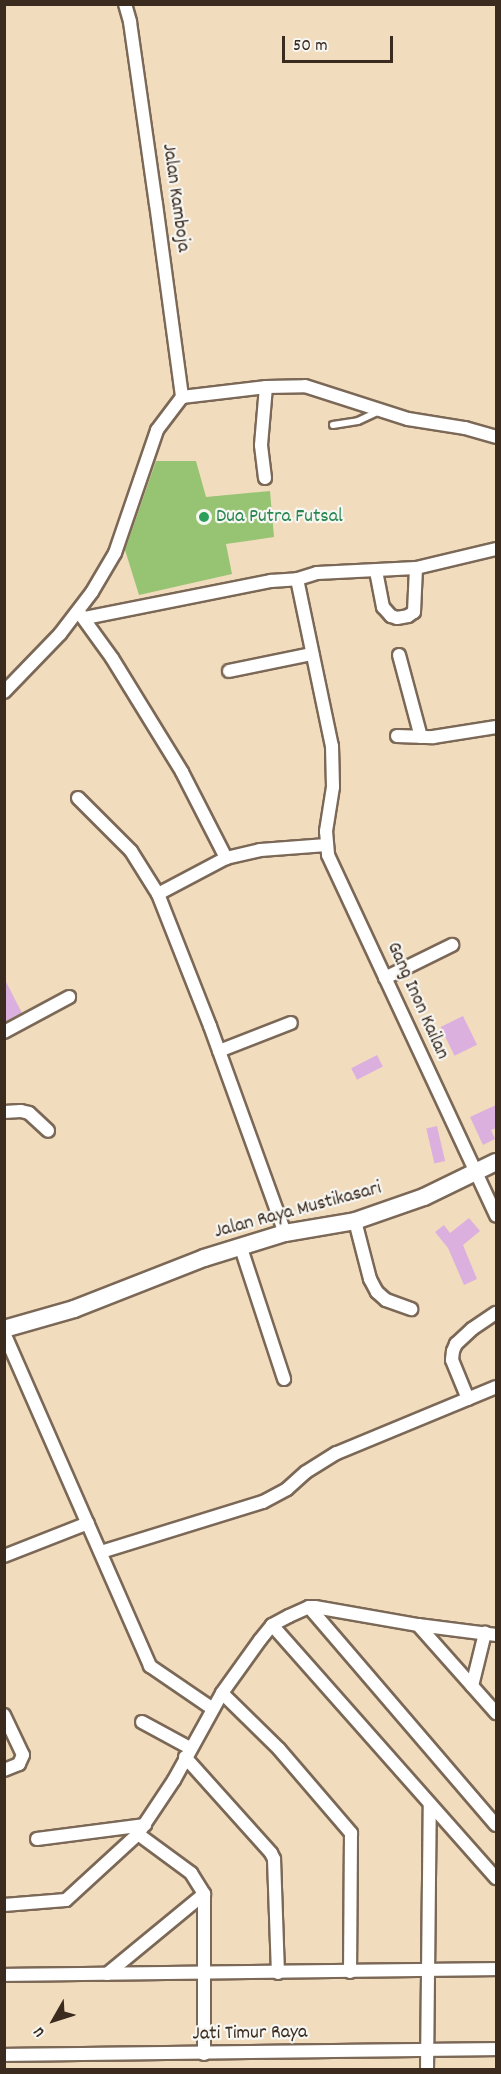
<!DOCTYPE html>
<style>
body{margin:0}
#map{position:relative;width:501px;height:2074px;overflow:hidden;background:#f2dcbe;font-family:Dekko,sans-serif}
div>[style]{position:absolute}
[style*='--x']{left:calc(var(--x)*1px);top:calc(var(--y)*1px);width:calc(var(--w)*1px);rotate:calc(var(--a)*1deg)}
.green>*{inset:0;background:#97c473}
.building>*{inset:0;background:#dbb0de;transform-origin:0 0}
.roads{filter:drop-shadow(2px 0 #7b6856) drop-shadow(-2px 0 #7b6856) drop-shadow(0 2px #7b6856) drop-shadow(0 -2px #7b6856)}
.service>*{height:6px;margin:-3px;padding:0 3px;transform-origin:3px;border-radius:3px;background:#fff}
.minor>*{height:12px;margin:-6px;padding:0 6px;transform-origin:6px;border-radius:6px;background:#fff}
.secondary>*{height:16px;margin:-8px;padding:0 8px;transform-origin:8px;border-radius:8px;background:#fff}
.dots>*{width:16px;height:16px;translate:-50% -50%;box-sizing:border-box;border:3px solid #f6f6f2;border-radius:50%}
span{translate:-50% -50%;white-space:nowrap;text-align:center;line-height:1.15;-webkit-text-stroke:4.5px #f6f6f2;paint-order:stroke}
.street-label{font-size:20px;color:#3b2a1e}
.leisure-label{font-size:20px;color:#27864d}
.left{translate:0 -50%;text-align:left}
.frame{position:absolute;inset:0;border:6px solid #3b2a1e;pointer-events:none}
.north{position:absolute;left:24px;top:1990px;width:60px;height:60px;-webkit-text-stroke:4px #f6f6f2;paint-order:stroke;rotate:231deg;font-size:16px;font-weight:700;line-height:24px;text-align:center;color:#3b2a1e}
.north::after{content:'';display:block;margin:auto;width:21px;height:27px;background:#3b2a1e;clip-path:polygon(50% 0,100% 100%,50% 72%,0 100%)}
.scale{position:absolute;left:282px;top:36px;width:111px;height:27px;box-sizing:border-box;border:3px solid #3b2a1e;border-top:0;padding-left:8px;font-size:18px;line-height:21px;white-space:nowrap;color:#3b2a1e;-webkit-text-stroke:4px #f6f6f2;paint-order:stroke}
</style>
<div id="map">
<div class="green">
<i style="clip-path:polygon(156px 461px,196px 461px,206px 497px,270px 491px,274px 537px,226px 544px,232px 574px,139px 595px,125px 550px)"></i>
</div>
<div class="building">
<i style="clip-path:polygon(4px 978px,22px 1013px,4px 1022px)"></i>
<i style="left:463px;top:1016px;width:32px;height:25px;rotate:64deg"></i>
<i style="left:377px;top:1055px;width:13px;height:29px;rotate:63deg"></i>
<i style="clip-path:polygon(496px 1105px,496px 1128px,491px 1130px,495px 1139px,483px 1145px,470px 1117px)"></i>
<i style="left:437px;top:1126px;width:36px;height:11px;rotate:77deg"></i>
<i style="clip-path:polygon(469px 1218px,480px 1231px,463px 1245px,477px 1279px,464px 1285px,448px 1248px,435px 1232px,444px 1225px,450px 1233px)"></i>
</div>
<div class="roads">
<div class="service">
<i style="--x:333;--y:425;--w:25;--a:-9"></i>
<i style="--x:358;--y:421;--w:23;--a:-25"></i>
</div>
<div class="minor">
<i style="--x:125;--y:4;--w:19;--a:74"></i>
<i style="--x:130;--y:22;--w:184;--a:81.9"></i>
<i style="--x:156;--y:204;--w:195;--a:82.3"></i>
<i style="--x:265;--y:478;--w:33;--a:-97"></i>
<i style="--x:261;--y:445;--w:58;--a:-85.1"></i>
<i style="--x:496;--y:549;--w:82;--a:166.6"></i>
<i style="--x:416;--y:568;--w:99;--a:177.1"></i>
<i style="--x:317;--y:573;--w:21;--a:163"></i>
<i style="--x:297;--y:579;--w:171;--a:78.2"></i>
<i style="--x:332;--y:746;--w:41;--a:88.6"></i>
<i style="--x:333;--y:787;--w:45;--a:99"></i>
<i style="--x:326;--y:831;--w:24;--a:85"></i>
<i style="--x:328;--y:855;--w:398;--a:65"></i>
<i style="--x:376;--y:571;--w:37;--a:79"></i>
<i style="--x:383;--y:607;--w:12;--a:48"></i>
<i style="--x:391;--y:616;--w:6;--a:18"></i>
<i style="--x:397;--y:618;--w:11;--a:-10"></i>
<i style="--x:408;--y:616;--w:7;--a:-34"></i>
<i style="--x:414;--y:612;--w:44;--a:-87.4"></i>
<i style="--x:78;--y:611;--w:58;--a:54.1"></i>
<i style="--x:112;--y:658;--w:134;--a:58.4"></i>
<i style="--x:182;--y:772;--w:97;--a:62.9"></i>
<i style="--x:85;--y:618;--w:190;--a:-11.3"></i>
<i style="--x:271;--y:581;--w:26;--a:-4"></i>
<i style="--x:399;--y:655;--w:85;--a:75"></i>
<i style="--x:229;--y:671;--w:85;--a:-11.6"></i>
<i style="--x:4;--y:692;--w:81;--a:-46"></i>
<i style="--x:60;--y:634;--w:53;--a:-52.7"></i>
<i style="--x:92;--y:592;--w:45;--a:-59.5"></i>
<i style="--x:115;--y:553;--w:130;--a:-71.1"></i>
<i style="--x:157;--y:430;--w:41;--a:-52.9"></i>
<i style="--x:182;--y:397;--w:85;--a:-6.8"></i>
<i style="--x:266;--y:387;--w:39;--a:-1"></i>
<i style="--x:305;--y:386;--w:108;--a:17.8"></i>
<i style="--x:408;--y:419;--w:58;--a:9"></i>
<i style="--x:465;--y:428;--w:32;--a:16"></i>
<i style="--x:397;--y:736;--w:36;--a:2"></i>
<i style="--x:433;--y:737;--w:64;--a:-9"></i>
<i style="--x:78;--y:798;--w:75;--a:45"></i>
<i style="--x:131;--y:851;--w:51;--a:57.9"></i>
<i style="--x:158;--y:894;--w:142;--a:68.5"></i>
<i style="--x:210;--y:1026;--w:220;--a:70.1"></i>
<i style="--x:158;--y:894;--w:77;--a:-27.9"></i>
<i style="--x:226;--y:858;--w:35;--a:-13"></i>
<i style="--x:260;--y:850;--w:67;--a:-4.3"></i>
<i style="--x:385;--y:978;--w:75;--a:-26.2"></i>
<i style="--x:4;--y:1032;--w:74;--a:-28.3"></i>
<i style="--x:219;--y:1051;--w:77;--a:-21.3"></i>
<i style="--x:4;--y:1112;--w:17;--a:-3"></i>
<i style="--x:21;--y:1111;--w:8;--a:14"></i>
<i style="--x:29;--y:1113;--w:26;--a:43"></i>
<i style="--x:355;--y:1221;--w:60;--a:75.5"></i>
<i style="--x:370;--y:1279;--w:15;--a:62"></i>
<i style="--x:377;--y:1292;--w:12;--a:42"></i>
<i style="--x:386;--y:1300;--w:27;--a:20"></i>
<i style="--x:241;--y:1248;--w:138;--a:71.8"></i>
<i style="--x:4;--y:1333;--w:364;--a:66.3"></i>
<i style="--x:150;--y:1666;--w:76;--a:34.3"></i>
<i style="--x:468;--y:1399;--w:42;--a:-112.3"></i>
<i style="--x:452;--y:1360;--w:9;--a:-84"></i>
<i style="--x:453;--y:1351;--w:8;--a:-67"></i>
<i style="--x:456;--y:1344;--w:22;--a:-43"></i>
<i style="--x:472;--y:1329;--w:29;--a:-34"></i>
<i style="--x:101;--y:1552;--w:170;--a:-17.2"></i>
<i style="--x:263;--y:1502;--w:27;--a:-28"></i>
<i style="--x:287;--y:1489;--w:25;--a:-42"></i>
<i style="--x:306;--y:1472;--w:36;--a:-32"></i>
<i style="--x:337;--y:1453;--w:172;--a:-22.5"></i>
<i style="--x:4;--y:1556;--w:90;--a:-21.4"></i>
<i style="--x:309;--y:1607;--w:287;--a:49.4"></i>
<i style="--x:272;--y:1625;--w:338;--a:48.5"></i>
<i style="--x:418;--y:1625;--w:118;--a:48.4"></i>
<i style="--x:472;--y:1686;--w:55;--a:-76.2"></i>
<i style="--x:222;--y:1693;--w:80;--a:44.5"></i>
<i style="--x:279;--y:1749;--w:111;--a:49.4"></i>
<i style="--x:351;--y:1833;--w:139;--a:90.4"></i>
<i style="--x:4;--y:1715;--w:44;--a:64.6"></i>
<i style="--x:23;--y:1755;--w:10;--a:114"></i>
<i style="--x:19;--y:1764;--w:16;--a:158"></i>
<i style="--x:142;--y:1722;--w:55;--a:28.4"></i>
<i style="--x:185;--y:1757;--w:129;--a:48.1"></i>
<i style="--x:271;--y:1853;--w:7;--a:63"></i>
<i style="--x:274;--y:1859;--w:114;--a:88"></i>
<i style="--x:138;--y:1834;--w:66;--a:36.3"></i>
<i style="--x:191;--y:1873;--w:25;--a:58"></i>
<i style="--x:204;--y:1894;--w:160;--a:90"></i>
<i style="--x:37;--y:1839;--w:109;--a:-7.4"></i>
<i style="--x:4;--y:1905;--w:62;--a:-4.6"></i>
<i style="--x:66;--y:1900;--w:98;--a:-42.5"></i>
<i style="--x:138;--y:1834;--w:65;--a:-56.3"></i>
<i style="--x:174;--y:1780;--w:99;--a:-61.1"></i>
<i style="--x:222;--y:1693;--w:65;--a:-54.4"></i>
<i style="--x:260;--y:1640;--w:19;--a:-51"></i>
<i style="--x:272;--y:1625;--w:19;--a:-28"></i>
<i style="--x:289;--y:1616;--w:22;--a:-24"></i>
<i style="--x:309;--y:1607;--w:6;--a:0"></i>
<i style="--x:315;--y:1607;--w:105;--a:9.9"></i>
<i style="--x:418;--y:1625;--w:79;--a:7.3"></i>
<i style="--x:107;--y:1974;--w:126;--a:-39.5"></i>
<i style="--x:4;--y:1975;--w:492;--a:-0.7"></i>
<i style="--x:4;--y:2055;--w:492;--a:-0.7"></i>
<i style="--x:427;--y:2070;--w:266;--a:-89.4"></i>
</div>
<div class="secondary">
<i style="--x:4;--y:1329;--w:73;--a:-15.9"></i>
<i style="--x:74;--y:1309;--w:140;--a:-21.4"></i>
<i style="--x:204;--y:1258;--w:85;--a:-17.2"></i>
<i style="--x:285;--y:1233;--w:71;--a:-9.7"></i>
<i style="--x:355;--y:1221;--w:73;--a:-19.2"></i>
<i style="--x:424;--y:1197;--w:80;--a:-25.9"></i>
</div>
</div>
<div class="dots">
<i style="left:204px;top:517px;background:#2e9e5b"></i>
</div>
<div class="street-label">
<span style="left:175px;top:198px;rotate:82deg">Jalan Kamboja</span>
<span style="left:417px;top:1001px;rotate:66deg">Gang Inon Kailan</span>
<span style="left:298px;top:1211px;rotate:-15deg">Jalan Raya Mustikasari</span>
<span style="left:250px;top:2034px;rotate:-1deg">Jati Timur Raya</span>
</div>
<div class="leisure-label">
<span class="left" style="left:216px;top:517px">Dua Putra Futsal</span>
</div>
<div class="frame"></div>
<div class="north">U</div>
<div class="scale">50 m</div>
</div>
